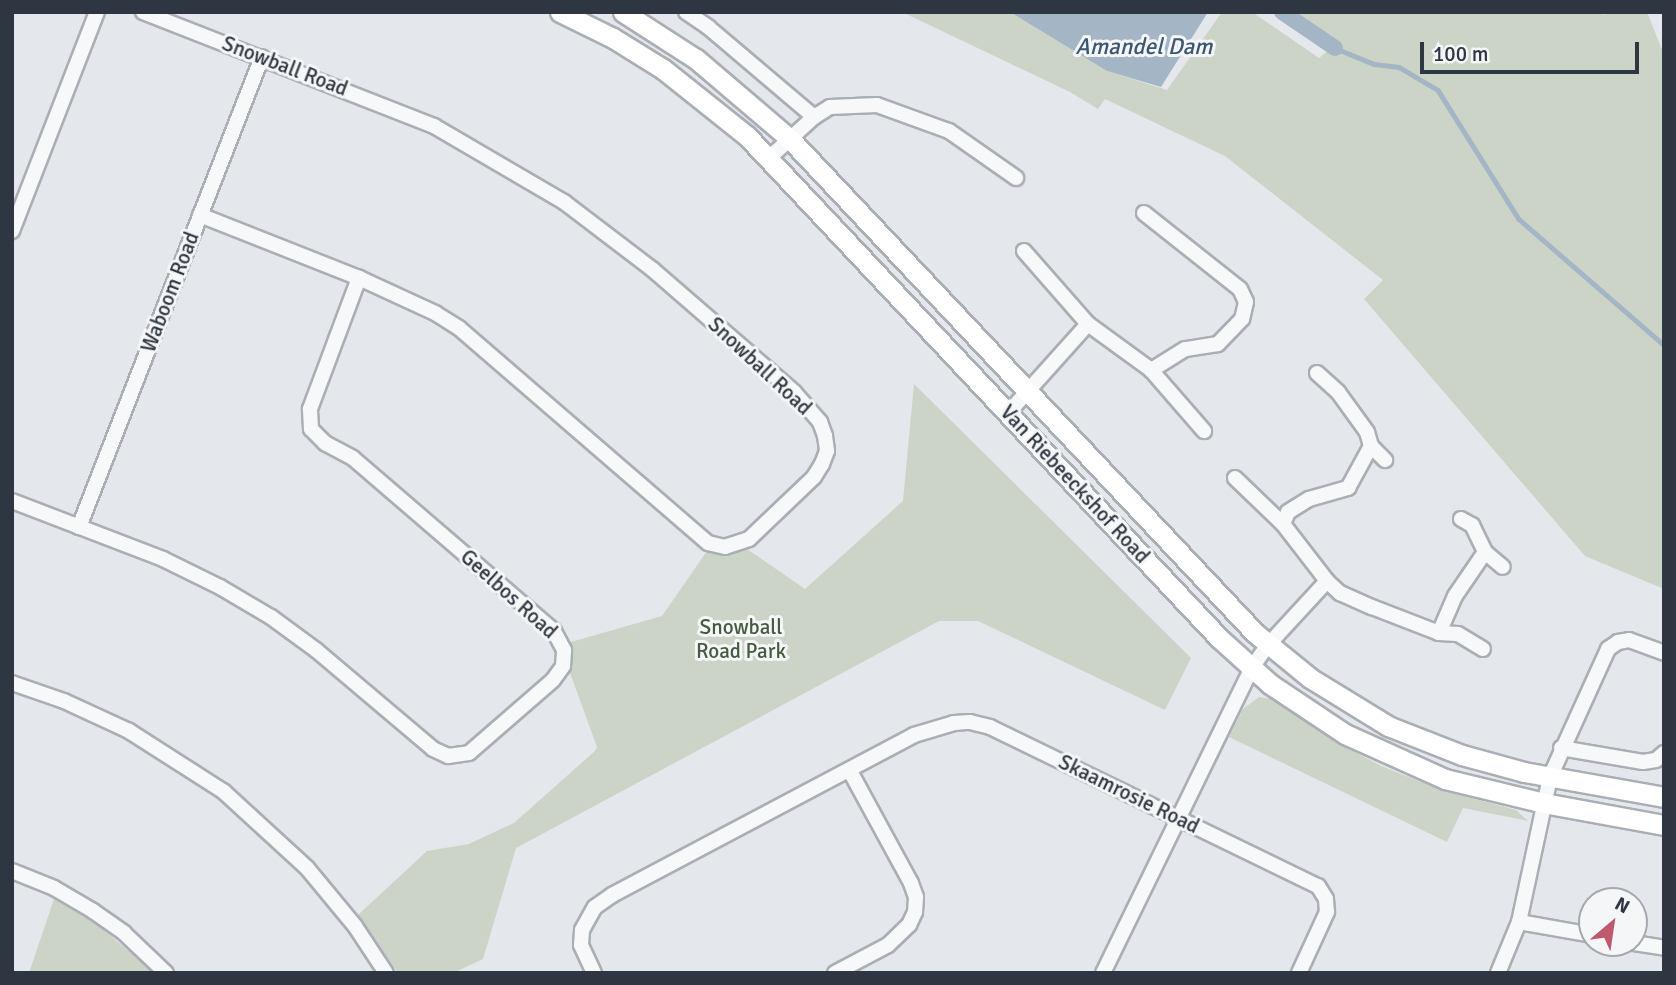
<!DOCTYPE html>
<style>
body{margin:0}
#map{position:relative;width:1676px;height:985px;overflow:hidden;background:#e4e7eb;font-family:Signika,sans-serif}
div>[style]{position:absolute}
[style*='--x']{left:calc(var(--x)*1px);top:calc(var(--y)*1px);width:calc(var(--w)*1px);rotate:calc(var(--a)*1deg)}
.green>*{inset:0;background:#cbd4c7}
.water>*{inset:0;background:#a4b6c6}
.stream>*{height:4.5px;margin:-2.25px;padding:0 2.25px;transform-origin:2.25px;border-radius:2.25px;background:#a4b6c6}
.canal>*{height:16px;margin:-8px;padding:0 8px;transform-origin:8px;border-radius:8px;background:#a4b6c6}
.roads{filter:drop-shadow(2px 0 #aaaeb5) drop-shadow(-2px 0 #aaaeb5) drop-shadow(0 2px #aaaeb5) drop-shadow(0 -2px #aaaeb5)}
.street>*{height:14px;margin:-7px;padding:0 7px;transform-origin:7px;border-radius:7px;background:#f7f8f9}
.secondary>*{height:19px;margin:-9.5px;padding:0 9.5px;transform-origin:9.5px;border-radius:9.5px;background:#fff}
span{translate:-50% -50%;white-space:nowrap;text-align:center;line-height:1.15;-webkit-text-stroke:6px #f4f6f8;paint-order:stroke}
.street-label{font-size:21px;color:#2e3641}
.park-label{font-size:21px;color:#445c3d}
.water-label{font-size:23px;color:#3c5771;font-style:italic}
.frame{position:absolute;inset:0;border:14px solid #2e3641;pointer-events:none}
.north{position:absolute;left:1578px;top:887px;width:70px;height:70px;box-sizing:border-box;background:#f4f6f8;border:2px solid #a5a9af;border-radius:50%;rotate:29deg;font-size:19px;font-weight:700;line-height:28px;text-align:center;color:#2e3641}
.north::after{content:'';display:block;margin:auto;width:24px;height:32px;background:#c0596e;clip-path:polygon(50% 0,100% 100%,50% 72%,0 100%)}
.scale{position:absolute;left:1420px;top:42px;width:219px;height:32px;box-sizing:border-box;border:4px solid #2e3641;border-top:0;padding-left:9px;font-size:21px;line-height:24px;white-space:nowrap;color:#2e3641;-webkit-text-stroke:5px #f4f6f8;paint-order:stroke}
</style>
<div id="map">
<div class="green">
<i style="clip-path:polygon(902px 12px,1010px 12px,1107px 71px,1167px 90px,1222px 12px,1252px 12px,1319px 58px,1331px 48px,1326px 45px,1326px 39px,1293px 12px,1598px 12px,1604px 15px,1608px 12px,1647px 12px,1664px 55px,1664px 589px,1585px 556px,1364px 299px,1383px 280px,1225px 156px,1105px 99px,1098px 109px,1070px 92px)"></i>
<i style="clip-path:polygon(914px 384px,1191px 658px,1165px 710px,978px 621px,939px 621px,516px 848px,483px 959px,453px 973px,398px 973px,358px 915px,427px 851px,469px 844px,514px 823px,595px 751px,597px 747px,569px 670px,573px 658px,571px 642px,662px 616px,707px 551px,728px 555px,747px 549px,805px 589px,903px 501px)"></i>
<i style="clip-path:polygon(1259px 697px,1272px 699px,1338px 743px,1381px 766px,1444px 791px,1516px 810px,1528px 821px,1463px 808px,1447px 842px,1229px 737px,1243px 709px)"></i>
<i style="clip-path:polygon(54px 899px,98px 925px,154px 973px,29px 973px)"></i>
</div>
<div class="water">
<i style="clip-path:polygon(1010px 12px,1208px 12px,1161px 87px,1107px 71px)"></i>
</div>
<div class="stream">
<i style="--x:1335;--y:48;--w:42;--a:22.3"></i>
<i style="--x:1374;--y:64;--w:25;--a:7"></i>
<i style="--x:1399;--y:67;--w:45;--a:30.5"></i>
<i style="--x:1438;--y:90;--w:152;--a:57.9"></i>
<i style="--x:1519;--y:219;--w:192;--a:41"></i>
</div>
<div class="canal">
<i style="--x:1282;--y:12;--w:64;--a:34.2"></i>
</div>
<div class="roads">
<div class="street">
<i style="--x:143;--y:12;--w:313;--a:21.4"></i>
<i style="--x:434;--y:126;--w:151;--a:30.3"></i>
<i style="--x:564;--y:202;--w:111;--a:37.3"></i>
<i style="--x:652;--y:269;--w:188;--a:40.9"></i>
<i style="--x:794;--y:392;--w:40;--a:49"></i>
<i style="--x:820;--y:422;--w:15;--a:70"></i>
<i style="--x:825;--y:436;--w:15;--a:82"></i>
<i style="--x:827;--y:451;--w:14;--a:111"></i>
<i style="--x:822;--y:464;--w:15;--a:122"></i>
<i style="--x:814;--y:477;--w:90;--a:136.4"></i>
<i style="--x:749;--y:539;--w:25;--a:162"></i>
<i style="--x:725;--y:547;--w:17;--a:-167"></i>
<i style="--x:708;--y:543;--w:329;--a:-139.2"></i>
<i style="--x:459;--y:328;--w:28;--a:-148"></i>
<i style="--x:435;--y:313;--w:84;--a:-155.3"></i>
<i style="--x:359;--y:278;--w:171;--a:-158.4"></i>
<i style="--x:686;--y:12;--w:27;--a:34"></i>
<i style="--x:708;--y:27;--w:139;--a:40.3"></i>
<i style="--x:769;--y:158;--w:61;--a:-42.3"></i>
<i style="--x:814;--y:117;--w:19;--a:-32"></i>
<i style="--x:830;--y:107;--w:47;--a:-2.4"></i>
<i style="--x:877;--y:105;--w:77;--a:19.9"></i>
<i style="--x:949;--y:131;--w:82;--a:35"></i>
<i style="--x:1144;--y:213;--w:122;--a:38.4"></i>
<i style="--x:1240;--y:289;--w:14;--a:65"></i>
<i style="--x:1246;--y:302;--w:17;--a:103"></i>
<i style="--x:1242;--y:319;--w:35;--a:134"></i>
<i style="--x:1218;--y:344;--w:33;--a:171"></i>
<i style="--x:1185;--y:349;--w:40;--a:148"></i>
<i style="--x:12;--y:231;--w:235;--a:-68.8"></i>
<i style="--x:1024;--y:251;--w:97;--a:48.8"></i>
<i style="--x:1088;--y:324;--w:78;--a:36.1"></i>
<i style="--x:1151;--y:370;--w:81;--a:49"></i>
<i style="--x:1317;--y:373;--w:28;--a:42"></i>
<i style="--x:1338;--y:392;--w:49;--a:54.1"></i>
<i style="--x:1367;--y:432;--w:15;--a:74"></i>
<i style="--x:1371;--y:446;--w:20;--a:45"></i>
<i style="--x:1009;--y:412;--w:118;--a:-48.1"></i>
<i style="--x:1235;--y:478;--w:66;--a:43.8"></i>
<i style="--x:1283;--y:524;--w:72;--a:52.3"></i>
<i style="--x:12;--y:501;--w:162;--a:21"></i>
<i style="--x:163;--y:559;--w:64;--a:26.2"></i>
<i style="--x:220;--y:587;--w:59;--a:30.5"></i>
<i style="--x:271;--y:617;--w:56;--a:36.3"></i>
<i style="--x:316;--y:650;--w:153;--a:40.2"></i>
<i style="--x:433;--y:749;--w:17;--a:25"></i>
<i style="--x:448;--y:756;--w:21;--a:-8"></i>
<i style="--x:469;--y:753;--w:111;--a:-41"></i>
<i style="--x:553;--y:680;--w:17;--a:-54"></i>
<i style="--x:563;--y:666;--w:16;--a:-86"></i>
<i style="--x:564;--y:650;--w:21;--a:-118"></i>
<i style="--x:554;--y:631;--w:265;--a:-139.3"></i>
<i style="--x:353;--y:458;--w:32;--a:-152"></i>
<i style="--x:325;--y:443;--w:20;--a:-135"></i>
<i style="--x:311;--y:429;--w:20;--a:-93"></i>
<i style="--x:310;--y:409;--w:140;--a:-69.5"></i>
<i style="--x:1461;--y:519;--w:13;--a:29"></i>
<i style="--x:1472;--y:525;--w:30;--a:64"></i>
<i style="--x:1485;--y:552;--w:23;--a:40"></i>
<i style="--x:1283;--y:524;--w:13;--a:-67"></i>
<i style="--x:1288;--y:512;--w:25;--a:-32"></i>
<i style="--x:1309;--y:499;--w:41;--a:-15.8"></i>
<i style="--x:1348;--y:488;--w:48;--a:-61.3"></i>
<i style="--x:79;--y:527;--w:504;--a:-68.73"></i>
<i style="--x:1439;--y:633;--w:40;--a:-66.6"></i>
<i style="--x:1455;--y:596;--w:53;--a:-55.7"></i>
<i style="--x:12;--y:683;--w:55;--a:19.1"></i>
<i style="--x:64;--y:701;--w:72;--a:24.8"></i>
<i style="--x:129;--y:731;--w:112;--a:32.6"></i>
<i style="--x:223;--y:791;--w:114;--a:42.5"></i>
<i style="--x:307;--y:868;--w:75;--a:50.4"></i>
<i style="--x:355;--y:926;--w:56;--a:56.6"></i>
<i style="--x:1561;--y:748;--w:83;--a:9.7"></i>
<i style="--x:1643;--y:762;--w:13;--a:-9"></i>
<i style="--x:1656;--y:760;--w:11;--a:-41"></i>
<i style="--x:12;--y:871;--w:45;--a:22"></i>
<i style="--x:54;--y:888;--w:45;--a:30.5"></i>
<i style="--x:93;--y:911;--w:38;--a:35"></i>
<i style="--x:124;--y:933;--w:58;--a:43.6"></i>
<i style="--x:1519;--y:922;--w:74;--a:10.1"></i>
<i style="--x:1634;--y:943;--w:30;--a:9"></i>
<i style="--x:594;--y:973;--w:31;--a:-115"></i>
<i style="--x:581;--y:945;--w:15;--a:-86"></i>
<i style="--x:582;--y:930;--w:26;--a:-61"></i>
<i style="--x:595;--y:907;--w:21;--a:-35"></i>
<i style="--x:612;--y:895;--w:342;--a:-27.9"></i>
<i style="--x:914;--y:735;--w:42;--a:-16.7"></i>
<i style="--x:954;--y:723;--w:16;--a:-4"></i>
<i style="--x:970;--y:722;--w:21;--a:14"></i>
<i style="--x:990;--y:727;--w:365;--a:25.9"></i>
<i style="--x:1318;--y:886;--w:15;--a:58"></i>
<i style="--x:1326;--y:899;--w:13;--a:86"></i>
<i style="--x:1327;--y:912;--w:67;--a:114.7"></i>
<i style="--x:835;--y:973;--w:60;--a:-27.8"></i>
<i style="--x:888;--y:945;--w:29;--a:-44"></i>
<i style="--x:909;--y:925;--w:14;--a:-65"></i>
<i style="--x:915;--y:912;--w:15;--a:-86"></i>
<i style="--x:916;--y:897;--w:15;--a:-110"></i>
<i style="--x:911;--y:883;--w:128;--a:-118.6"></i>
<i style="--x:1103;--y:973;--w:338;--a:-64"></i>
<i style="--x:1251;--y:669;--w:29;--a:-55"></i>
<i style="--x:1268;--y:645;--w:87;--a:-47.3"></i>
<i style="--x:1327;--y:581;--w:18;--a:43"></i>
<i style="--x:1340;--y:593;--w:35;--a:24"></i>
<i style="--x:1372;--y:607;--w:72;--a:21.2"></i>
<i style="--x:1439;--y:633;--w:19;--a:3"></i>
<i style="--x:1458;--y:634;--w:29;--a:31"></i>
<i style="--x:1498;--y:973;--w:55;--a:-67.6"></i>
<i style="--x:1519;--y:922;--w:148;--a:-77.9"></i>
<i style="--x:1550;--y:777;--w:141;--a:-65.6"></i>
<i style="--x:1608;--y:649;--w:12;--a:-35"></i>
<i style="--x:1618;--y:642;--w:11;--a:-10"></i>
<i style="--x:1629;--y:640;--w:37;--a:20"></i>
</div>
<div class="secondary">
<i style="--x:560;--y:12;--w:59;--a:26.1"></i>
<i style="--x:613;--y:38;--w:59;--a:31.8"></i>
<i style="--x:663;--y:69;--w:107;--a:38.6"></i>
<i style="--x:747;--y:136;--w:689;--a:46.76"></i>
<i style="--x:1219;--y:638;--w:69;--a:42"></i>
<i style="--x:1270;--y:684;--w:90;--a:33.7"></i>
<i style="--x:1345;--y:734;--w:110;--a:24.2"></i>
<i style="--x:1445;--y:779;--w:102;--a:13.6"></i>
<i style="--x:1544;--y:803;--w:122;--a:10.4"></i>
<i style="--x:623;--y:12;--w:87;--a:32.8"></i>
<i style="--x:696;--y:59;--w:123;--a:40.4"></i>
<i style="--x:790;--y:139;--w:678;--a:46.73"></i>
<i style="--x:1255;--y:633;--w:71;--a:39.3"></i>
<i style="--x:1310;--y:678;--w:92;--a:31.6"></i>
<i style="--x:1388;--y:726;--w:79;--a:21.4"></i>
<i style="--x:1462;--y:755;--w:64;--a:15.3"></i>
<i style="--x:1524;--y:772;--w:142;--a:10.1"></i>
</div>
</div>
<div class="street-label">
<span style="left:285px;top:66px;rotate:21deg">Snowball Road</span>
<span style="left:170px;top:292px;rotate:-69deg">Waboom Road</span>
<span style="left:760px;top:366px;rotate:43deg">Snowball Road</span>
<span style="left:1075px;top:484px;rotate:47deg">Van Riebeeckshof Road</span>
<span style="left:509px;top:594px;rotate:42deg">Geelbos Road</span>
<span style="left:1129px;top:794px;rotate:26deg">Skaamrosie Road</span>
</div>
<div class="park-label">
<span style="left:741px;top:639px">Snowball<br>Road Park</span>
</div>
<div class="water-label">
<span style="left:1144px;top:47px">Amandel Dam</span>
</div>
<div class="frame"></div>
<div class="north">N</div>
<div class="scale">100 m</div>
</div>
